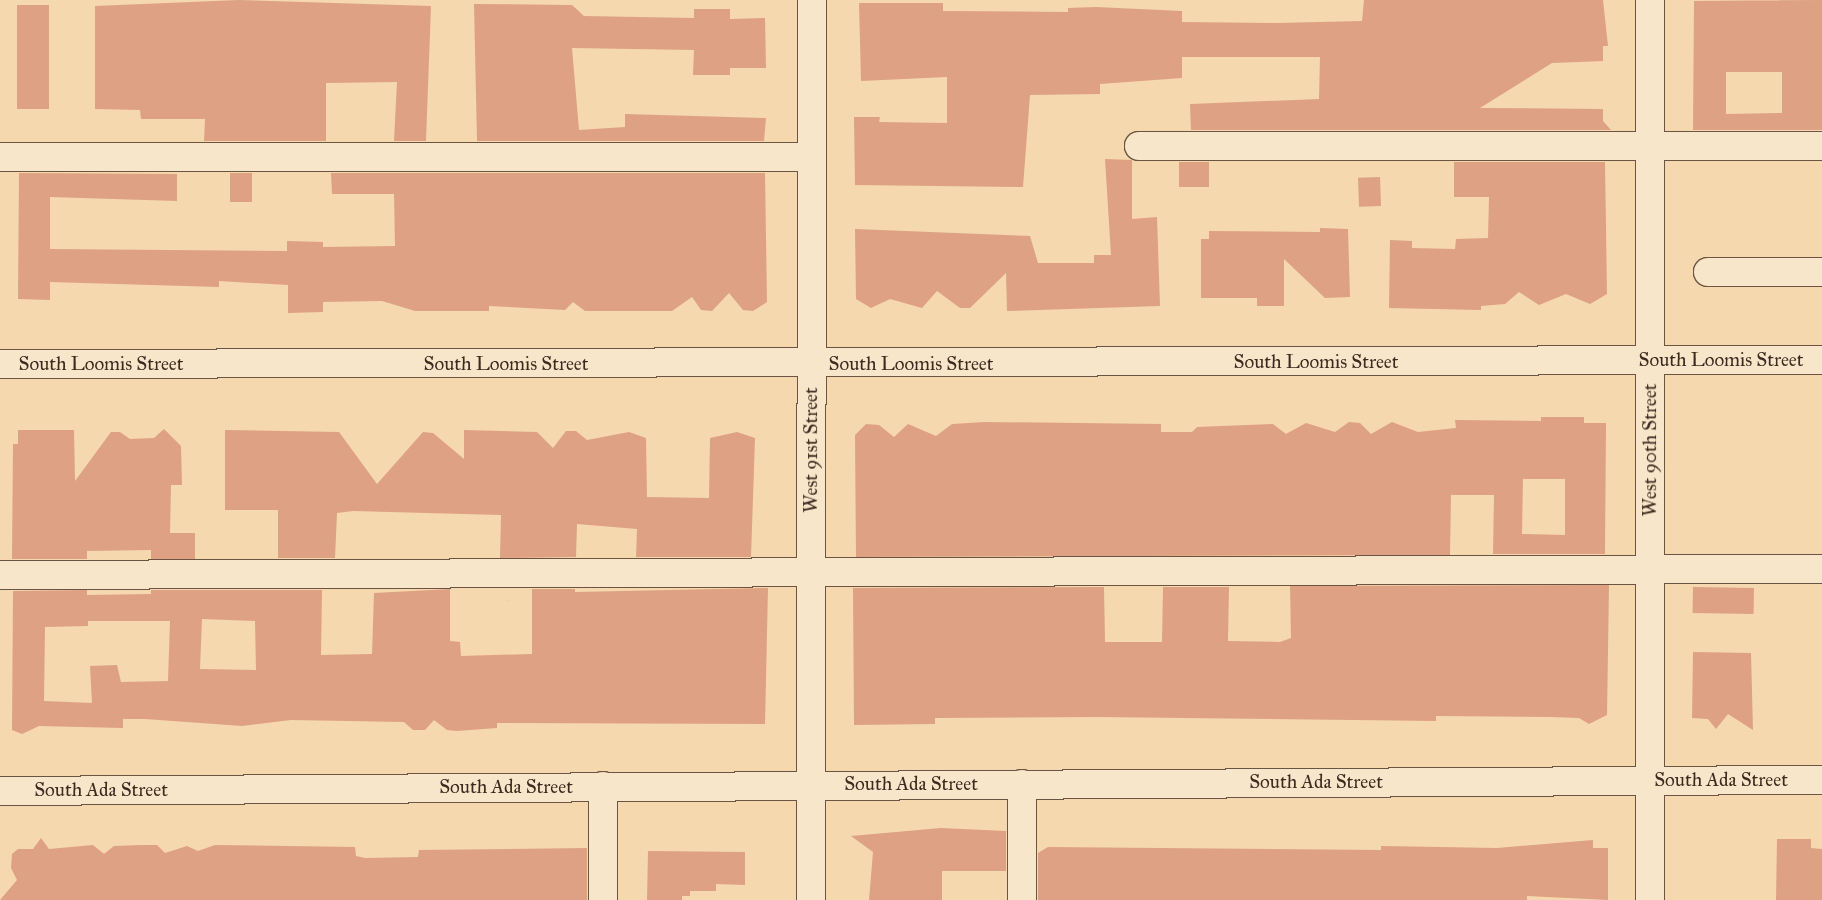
<!DOCTYPE html>
<style>
body{margin:0}
#map{position:relative;width:1822px;height:900px;overflow:hidden;background:#f5d8ad;font-family:"IM FELL Great Primer",serif}
div>[style]{position:absolute}
[style*='--x']{left:calc(var(--x)*1px);top:calc(var(--y)*1px);width:calc(var(--w)*1px);rotate:calc(var(--a)*1deg)}
.building>*{inset:0;background:#dea183;transform-origin:0 0}
.roads{filter:drop-shadow(1px 0 #6c5442) drop-shadow(-1px 0 #6c5442) drop-shadow(0 1px #6c5442) drop-shadow(0 -1px #6c5442)}
.minor>*{height:28px;margin:-14px;padding:0 14px;transform-origin:14px;border-radius:14px;background:#f8e6ca}
span{translate:-50% -50%;white-space:nowrap;text-align:center;line-height:1.15;-webkit-text-stroke:5px #f8e6ca;paint-order:stroke}
.street-label{font-size:19px;color:#3f281f}
</style>
<div id="map">
<div class="building">
<i style="clip-path:polygon(239px 0,431px 6px,426px 141px,394px 141px,397px 82px,326px 83px,326px 141px,204px 141px,205px 119px,141px 119px,140px 110px,95px 109px,95px 6px)"></i>
<i style="clip-path:polygon(1364px 0,1603px 0,1608px 46px,1603px 46px,1603px 61px,1552px 63px,1480px 108px,1603px 109px,1603px 121px,1611px 130px,1191px 130px,1190px 104px,1319px 99px,1320px 57px,1182px 57px,1182px 78px,1100px 84px,1100px 94px,1030px 95px,1023px 187px,855px 185px,854px 117px,880px 117px,879px 122px,947px 123px,947px 77px,861px 81px,859px 3px,943px 3px,943px 11px,1068px 12px,1068px 8px,1096px 7px,1182px 11px,1182px 22px,1277px 23px,1362px 21px)"></i>
<i style="clip-path:polygon(evenodd,1822px 0,1822px 130px,1693px 130px,1694px 1px,1822px 0,1726px 72px,1782px 72px,1782px 113px,1726px 114px,1726px 72px)"></i>
<i style="clip-path:polygon(474px 4px,572px 5px,584px 16px,694px 18px,694px 9px,730px 9px,730px 19px,765px 18px,766px 68px,730px 68px,730px 75px,693px 75px,694px 50px,572px 48px,579px 130px,625px 127px,625px 114px,766px 118px,764px 141px,477px 141px)"></i>
<i style="left:17px;top:5px;width:32px;height:104px"></i>
<i style="clip-path:polygon(1105px 159px,1132px 160px,1132px 219px,1157px 217px,1160px 306px,1007px 311px,1006px 273px,970px 308px,960px 308px,937px 291px,922px 308px,890px 299px,871px 308px,856px 299px,855px 229px,1030px 236px,1038px 263px,1094px 263px,1094px 255px,1111px 255px)"></i>
<i style="left:1179px;top:162px;width:30px;height:25px"></i>
<i style="clip-path:polygon(1454px 162px,1605px 162px,1607px 294px,1590px 304px,1566px 294px,1539px 305px,1519px 292px,1505px 304px,1481px 306px,1481px 310px,1389px 308px,1390px 240px,1412px 241px,1412px 248px,1455px 249px,1456px 239px,1488px 238px,1489px 197px,1454px 197px)"></i>
<i style="clip-path:polygon(19px 173px,177px 174px,177px 201px,50px 197px,50px 249px,287px 251px,287px 241px,323px 242px,323px 247px,395px 246px,394px 194px,332px 194px,331px 173px,765px 173px,767px 302px,753px 311px,743px 310px,729px 293px,712px 311px,701px 310px,692px 297px,672px 311px,585px 311px,573px 302px,565px 310px,489px 306px,489px 311px,415px 311px,382px 301px,323px 302px,323px 312px,288px 313px,288px 285px,219px 281px,219px 287px,50px 282px,50px 300px,18px 299px)"></i>
<i style="left:230px;top:173px;width:22px;height:29px"></i>
<i style="left:1380px;top:177px;width:29px;height:22px;rotate:88deg"></i>
<i style="clip-path:polygon(1320px 228px,1348px 229px,1350px 297px,1325px 298px,1284px 259px,1284px 306px,1257px 306px,1257px 298px,1201px 298px,1201px 239px,1209px 239px,1209px 231px,1320px 232px)"></i>
<i style="clip-path:polygon(evenodd,1541px 417px,1584px 417px,1584px 423px,1606px 423px,1605px 554px,1493px 554px,1494px 495px,1451px 495px,1450px 555px,856px 557px,855px 435px,866px 424px,879px 425px,894px 437px,908px 424px,936px 436px,952px 424px,985px 422px,1161px 424px,1161px 432px,1192px 432px,1197px 427px,1273px 424px,1286px 434px,1306px 423px,1335px 432px,1349px 422px,1360px 423px,1371px 434px,1392px 422px,1418px 432px,1456px 428px,1455px 420px,1541px 421px,1541px 417px,1523px 479px,1565px 479px,1565px 535px,1522px 534px,1523px 479px)"></i>
<i style="clip-path:polygon(164px 429px,181px 446px,182px 485px,171px 485px,170px 533px,195px 533px,195px 559px,151px 559px,151px 550px,87px 551px,87px 559px,12px 559px,13px 444px,18px 444px,18px 430px,74px 430px,75px 481px,111px 432px,120px 432px,130px 439px,154px 438px)"></i>
<i style="clip-path:polygon(225px 430px,339px 432px,377px 484px,423px 432px,433px 433px,464px 459px,464px 430px,537px 432px,553px 448px,566px 431px,576px 431px,587px 440px,629px 432px,646px 438px,647px 497px,709px 498px,710px 438px,737px 432px,755px 438px,751px 557px,636px 557px,637px 529px,577px 524px,576px 557px,500px 558px,501px 515px,353px 511px,337px 513px,335px 558px,278px 558px,278px 510px,225px 510px)"></i>
<i style="clip-path:polygon(1609px 585px,1607px 715px,1589px 724px,1579px 718px,1550px 717px,1436px 716px,1436px 721px,1098px 717px,935px 718px,935px 724px,854px 725px,853px 588px,1104px 587px,1105px 642px,1162px 642px,1163px 587px,1229px 587px,1228px 641px,1280px 642px,1291px 638px,1290px 586px)"></i>
<i style="left:1693px;top:587px;width:61px;height:26px;rotate:1deg"></i>
<i style="clip-path:polygon(evenodd,768px 588px,765px 724px,497px 723px,497px 728px,457px 731px,447px 730px,434px 720px,425px 730px,413px 730px,404px 722px,291px 720px,242px 726px,145px 719px,123px 719px,123px 728px,39px 726px,22px 734px,12px 730px,13px 591px,87px 590px,87px 595px,151px 594px,151px 590px,322px 590px,321px 655px,372px 654px,374px 593px,450px 589px,450px 641px,460px 642px,461px 656px,532px 654px,532px 589px,575px 589px,575px 592px,768px 588px,202px 619px,255px 621px,256px 670px,200px 669px,202px 619px,768px 588px,88px 621px,170px 621px,168px 681px,121px 682px,117px 665px,90px 666px,92px 703px,44px 701px,45px 627px,88px 626px,88px 621px)"></i>
<i style="clip-path:polygon(1693px 652px,1751px 653px,1753px 730px,1728px 714px,1716px 729px,1708px 719px,1692px 718px)"></i>
<i style="clip-path:polygon(941px 828px,1006px 831px,1006px 871px,942px 871px,942px 900px,869px 900px,873px 852px,851px 836px)"></i>
<i style="clip-path:polygon(41px 838px,49px 849px,93px 845px,104px 854px,114px 846px,141px 845px,157px 845px,165px 853px,187px 846px,198px 851px,215px 845px,355px 847px,356px 856px,365px 858px,418px 857px,419px 850px,587px 848px,587px 900px,0 900px,17px 880px,11px 868px,12px 854px,18px 849px,33px 849px)"></i>
<i style="clip-path:polygon(1777px 839px,1811px 839px,1811px 848px,1822px 849px,1822px 900px,1776px 900px)"></i>
<i style="clip-path:polygon(1593px 840px,1593px 848px,1608px 848px,1608px 900px,1527px 896px,1527px 900px,1038px 900px,1038px 853px,1048px 847px,1381px 850px,1381px 846px,1497px 848px)"></i>
<i style="clip-path:polygon(648px 851px,745px 852px,745px 885px,716px 884px,716px 891px,690px 891px,690px 896px,682px 896px,682px 900px,647px 900px)"></i>
</div>
<div class="roads">
<div class="minor">
<i style="--x:1650;--y:0;--w:900;--a:90"></i>
<i style="--x:1139;--y:146;--w:683;--a:0"></i>
<i style="--x:0;--y:157;--w:811;--a:0"></i>
<i style="--x:1708;--y:272;--w:114;--a:0"></i>
<i style="--x:0;--y:364;--w:1822;--a:-0.13"></i>
<i style="--x:0;--y:575;--w:1822;--a:-0.19"></i>
<i style="--x:0;--y:791;--w:1822;--a:-0.35"></i>
<i style="--x:603;--y:900;--w:114;--a:-90"></i>
<i style="--x:811;--y:900;--w:900;--a:-89.94"></i>
<i style="--x:1022;--y:900;--w:116;--a:-90"></i>
</div>
</div>
<div class="street-label">
<span style="left:1721px;top:360px">South Loomis Street</span>
<span style="left:1316px;top:362px">South Loomis Street</span>
<span style="left:101px;top:364px">South Loomis Street</span>
<span style="left:506px;top:364px">South Loomis Street</span>
<span style="left:911px;top:364px">South Loomis Street</span>
<span style="left:811px;top:450px;rotate:-90deg">West 91st Street</span>
<span style="left:1650px;top:450px;rotate:-90deg">West 90th Street</span>
<span style="left:1721px;top:780px">South Ada Street</span>
<span style="left:1316px;top:782px">South Ada Street</span>
<span style="left:911px;top:784px">South Ada Street</span>
<span style="left:506px;top:787px">South Ada Street</span>
<span style="left:101px;top:790px">South Ada Street</span>
</div>
</div>
